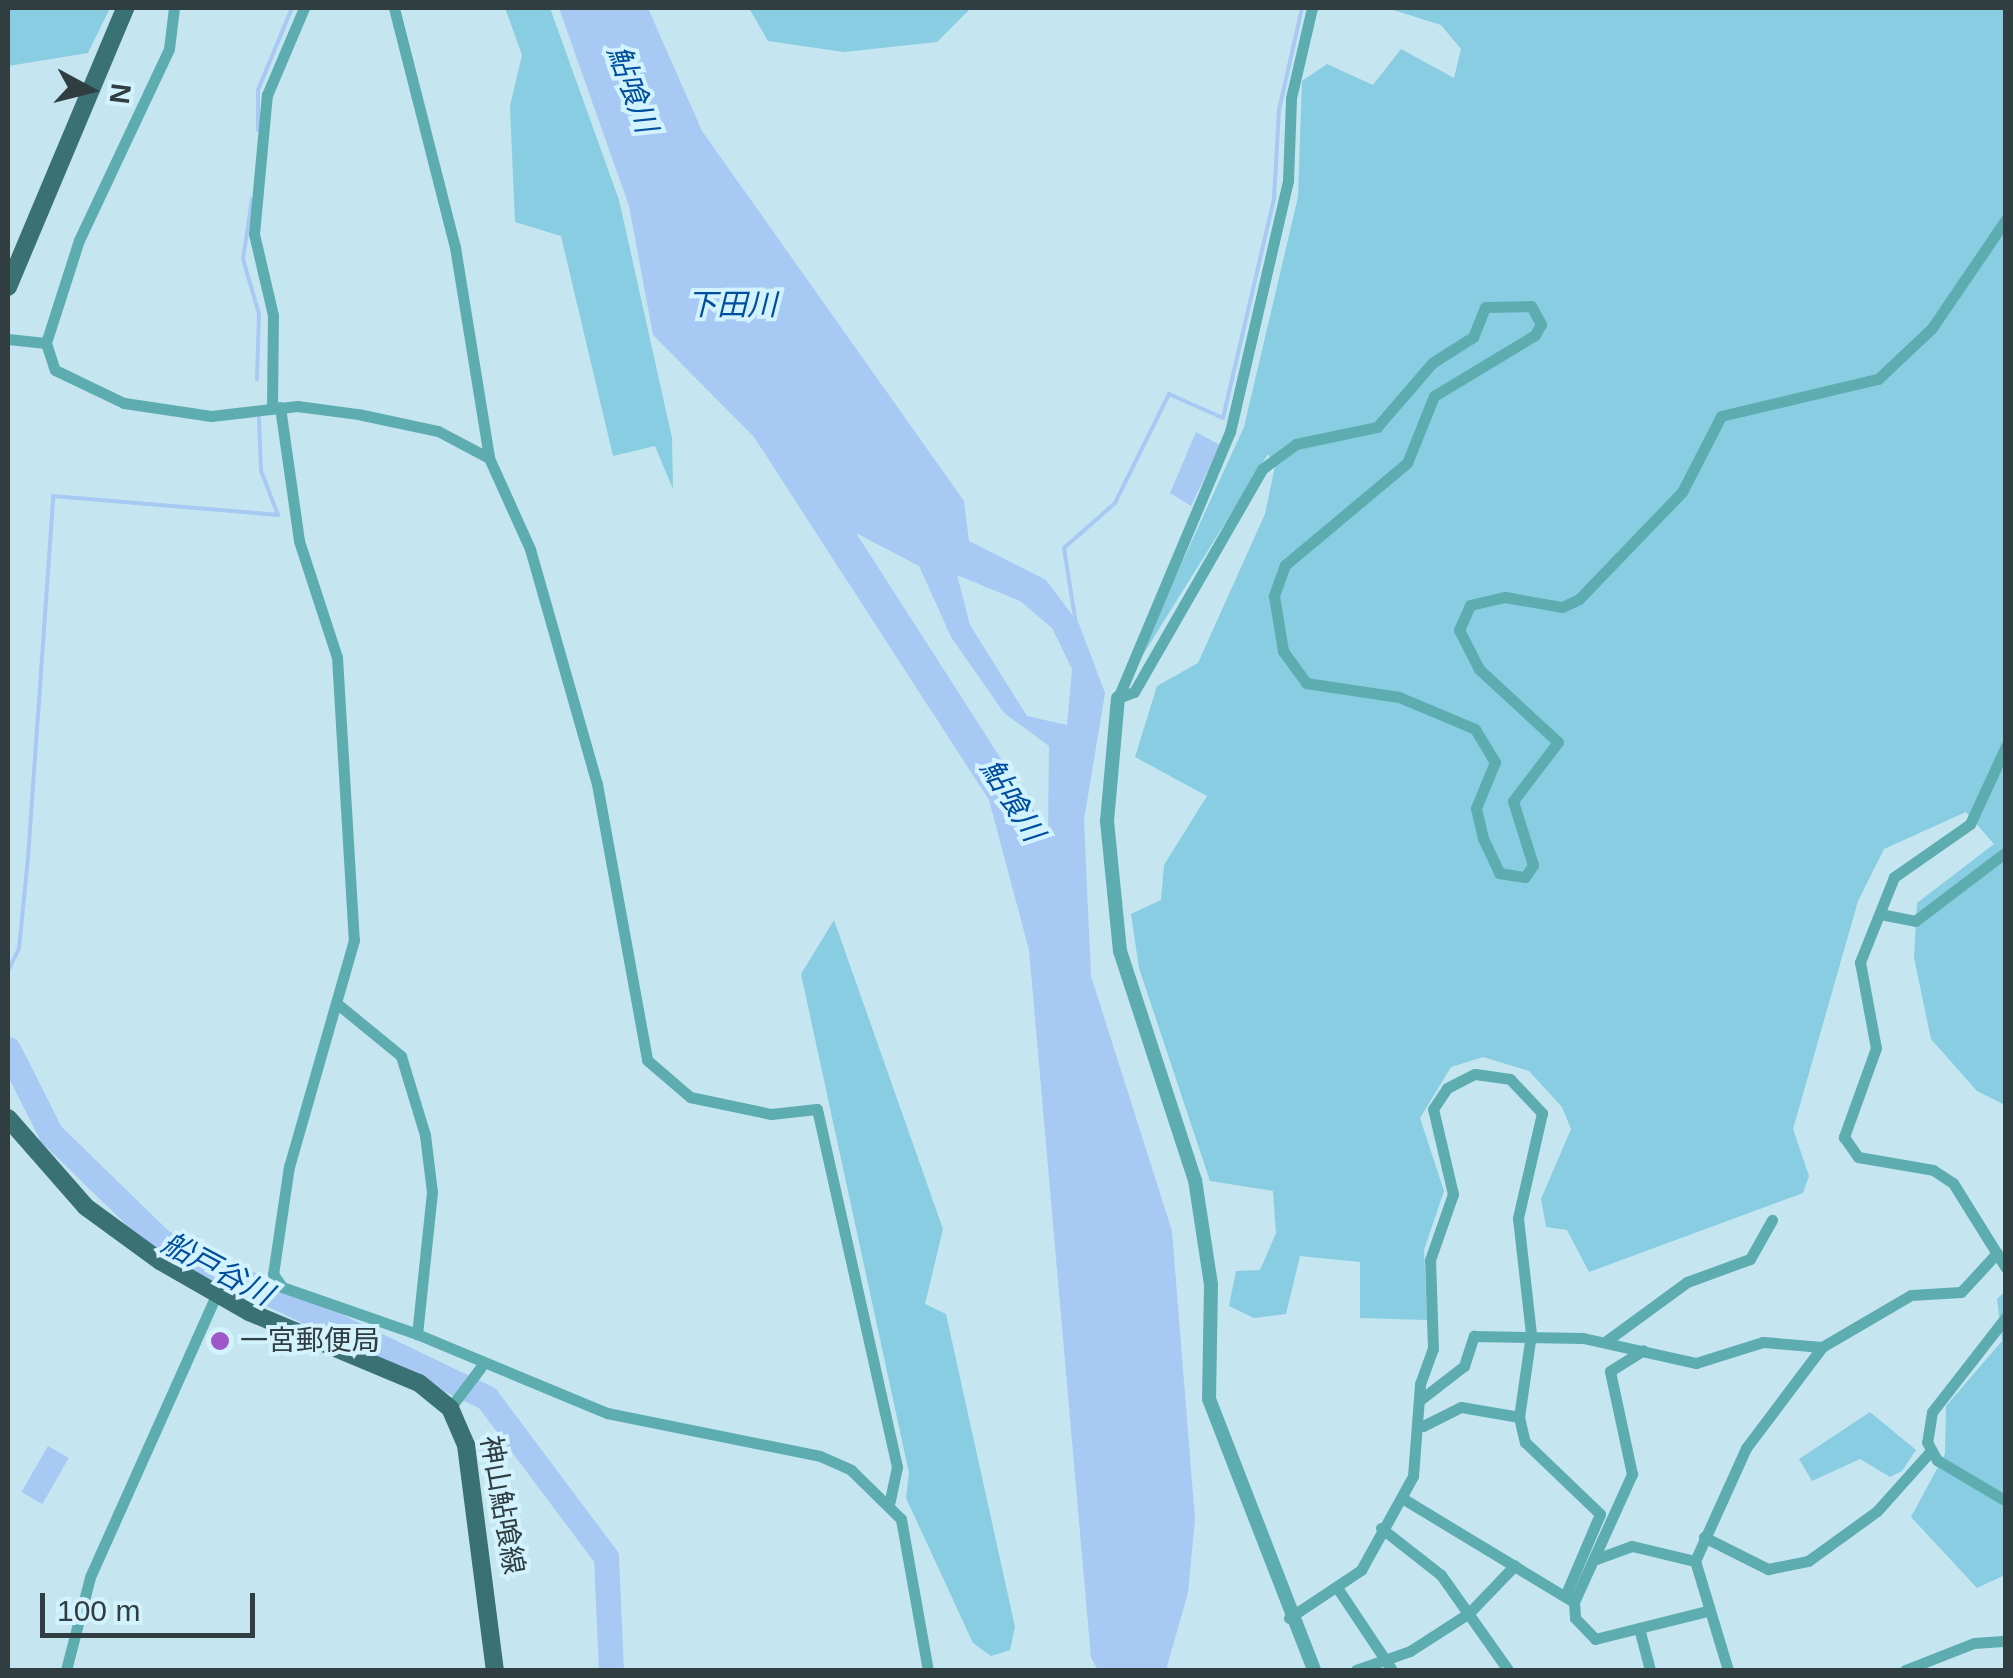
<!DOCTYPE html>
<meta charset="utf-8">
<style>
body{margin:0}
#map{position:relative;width:2013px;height:1678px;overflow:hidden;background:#c5e6f0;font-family:Helvetica,"Noto Sans JP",sans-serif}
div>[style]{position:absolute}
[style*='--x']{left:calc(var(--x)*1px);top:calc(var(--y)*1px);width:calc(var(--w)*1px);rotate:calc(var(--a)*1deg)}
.green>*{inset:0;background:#88cde1}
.water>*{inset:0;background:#a8c9f3;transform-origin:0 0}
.stream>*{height:4px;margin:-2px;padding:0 2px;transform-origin:2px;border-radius:2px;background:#a8c9f3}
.river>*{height:25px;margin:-12.5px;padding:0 12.5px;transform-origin:12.5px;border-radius:12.5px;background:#a8c9f3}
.minor>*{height:11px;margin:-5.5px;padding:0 5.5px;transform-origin:5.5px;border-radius:5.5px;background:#5dadb0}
.tertiary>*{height:14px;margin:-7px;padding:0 7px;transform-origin:7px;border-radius:7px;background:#5dadb0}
.primary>*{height:18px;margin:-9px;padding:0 9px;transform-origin:9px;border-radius:9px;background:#397174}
.dots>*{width:28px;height:28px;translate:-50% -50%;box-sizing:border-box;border:5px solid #d2f3fd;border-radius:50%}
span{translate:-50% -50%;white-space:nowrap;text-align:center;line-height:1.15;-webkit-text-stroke:8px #d2f3fd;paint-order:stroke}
.poi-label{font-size:28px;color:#303d41}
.left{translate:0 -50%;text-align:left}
.street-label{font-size:28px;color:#303d41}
.water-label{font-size:30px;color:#004f9e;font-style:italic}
.frame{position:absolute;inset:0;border:10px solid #303d41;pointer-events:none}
.north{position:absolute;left:40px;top:40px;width:100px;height:100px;-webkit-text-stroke:8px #d2f3fd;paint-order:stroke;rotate:97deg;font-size:28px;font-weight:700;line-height:40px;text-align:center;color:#303d41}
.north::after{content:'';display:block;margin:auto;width:35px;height:45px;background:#303d41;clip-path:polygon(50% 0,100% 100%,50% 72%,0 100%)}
.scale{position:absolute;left:40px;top:1593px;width:215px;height:45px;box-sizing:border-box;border:5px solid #303d41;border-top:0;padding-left:12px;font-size:30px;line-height:35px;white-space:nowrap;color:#303d41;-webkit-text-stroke:8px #d2f3fd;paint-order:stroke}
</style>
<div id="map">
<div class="green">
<i style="clip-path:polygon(8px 8px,110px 8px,88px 53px,8px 66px)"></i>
<i style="clip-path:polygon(505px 8px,550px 8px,619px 200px,672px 438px,673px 489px,655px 446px,613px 456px,561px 236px,515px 222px,510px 106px,522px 55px)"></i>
<i style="clip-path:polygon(749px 8px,971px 8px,937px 42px,844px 52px,768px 41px)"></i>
<i style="clip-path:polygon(1387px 8px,2005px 8px,2005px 1105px,1977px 1091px,1931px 1039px,1914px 958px,1917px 903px,1994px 844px,1966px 812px,1884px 849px,1858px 901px,1793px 1129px,1809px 1176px,1803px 1193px,1589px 1272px,1567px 1230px,1546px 1227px,1541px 1199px,1571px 1129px,1562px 1107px,1529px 1071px,1483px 1057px,1451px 1067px,1420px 1118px,1444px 1191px,1424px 1250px,1427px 1320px,1360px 1318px,1360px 1262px,1300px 1256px,1286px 1314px,1254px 1318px,1229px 1306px,1236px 1271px,1260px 1270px,1276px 1233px,1273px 1191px,1210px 1181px,1139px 968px,1131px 914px,1161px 900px,1164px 865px,1207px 796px,1135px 757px,1157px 686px,1198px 663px,1265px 514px,1275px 466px,1268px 454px,1131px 674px,1244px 427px,1298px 197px,1302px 81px,1327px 64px,1373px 85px,1401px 49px,1454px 78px,1461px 49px,1441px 25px)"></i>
<i style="clip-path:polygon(834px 920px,943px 1229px,925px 1304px,946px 1314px,1015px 1627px,1010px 1650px,991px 1656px,973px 1643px,906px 1498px,909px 1473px,801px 974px)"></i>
<i style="clip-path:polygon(2005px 1291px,2005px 1575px,1977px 1588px,1911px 1517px,1945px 1454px,1946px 1406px,2002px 1341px,1997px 1299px)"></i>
<i style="clip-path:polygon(1870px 1412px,1916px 1450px,1902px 1471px,1890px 1477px,1860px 1459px,1812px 1481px,1799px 1459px)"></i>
</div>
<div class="water">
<i style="clip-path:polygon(evenodd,559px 8px,648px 8px,702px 131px,964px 501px,969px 541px,1046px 580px,1079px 624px,1105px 693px,1084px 820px,1091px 976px,1172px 1231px,1195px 1519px,1188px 1593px,1166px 1670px,1098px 1670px,1091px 1658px,1029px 950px,989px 800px,754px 437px,653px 335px,629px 206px,559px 8px,856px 533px,919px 566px,951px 637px,1004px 713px,1049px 746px,1048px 832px,856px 533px,559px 8px,957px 575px,1020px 601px,1052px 628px,1072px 669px,1067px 725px,1027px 716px,970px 625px,957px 575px)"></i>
<i style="clip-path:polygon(1196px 432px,1220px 445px,1191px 506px,1170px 493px)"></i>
<i style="left:48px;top:1446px;width:24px;height:53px;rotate:30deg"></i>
</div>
<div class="stream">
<i style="--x:258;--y:130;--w:40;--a:-90"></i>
<i style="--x:258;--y:90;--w:89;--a:-67.5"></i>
<i style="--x:252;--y:199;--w:61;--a:98.5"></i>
<i style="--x:243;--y:259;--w:57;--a:73.8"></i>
<i style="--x:259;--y:314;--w:65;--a:91.8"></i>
<i style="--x:1076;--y:624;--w:77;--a:-99"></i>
<i style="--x:1064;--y:548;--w:68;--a:-41.4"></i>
<i style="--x:1115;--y:503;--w:122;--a:-63.6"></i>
<i style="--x:1169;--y:394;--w:59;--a:24"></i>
<i style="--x:1223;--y:418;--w:225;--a:-76.9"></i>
<i style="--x:1274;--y:199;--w:89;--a:-86.8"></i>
<i style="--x:1279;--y:110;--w:105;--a:-77.3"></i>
<i style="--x:8;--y:971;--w:25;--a:-64"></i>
<i style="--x:19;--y:948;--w:90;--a:-84.3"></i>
<i style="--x:28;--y:858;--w:363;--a:-86"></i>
<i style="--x:53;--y:496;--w:226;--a:4.8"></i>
<i style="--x:278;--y:515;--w:47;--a:-111.1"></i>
<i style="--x:261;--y:471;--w:53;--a:-92.2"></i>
</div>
<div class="river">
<i style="--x:8;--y:1049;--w:95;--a:63.2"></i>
<i style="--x:51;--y:1134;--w:153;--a:44.2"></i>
<i style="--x:161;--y:1241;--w:362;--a:25.7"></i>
<i style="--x:487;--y:1398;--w:199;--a:53.2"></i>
<i style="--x:606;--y:1557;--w:113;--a:87.5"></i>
</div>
<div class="minor">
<i style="--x:174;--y:8;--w:41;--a:97"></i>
<i style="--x:169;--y:49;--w:211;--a:115.2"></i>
<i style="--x:79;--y:240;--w:108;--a:107.8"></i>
<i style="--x:46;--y:343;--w:28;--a:72"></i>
<i style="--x:55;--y:370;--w:76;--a:25.6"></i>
<i style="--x:124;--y:403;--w:88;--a:8.5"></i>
<i style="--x:211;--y:416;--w:87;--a:-6.6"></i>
<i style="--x:297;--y:406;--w:62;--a:7.5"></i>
<i style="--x:358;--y:414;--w:82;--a:12"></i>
<i style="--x:438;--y:431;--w:58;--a:27.9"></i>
<i style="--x:394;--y:8;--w:247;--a:75.7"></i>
<i style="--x:455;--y:247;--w:214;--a:80.8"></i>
<i style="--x:489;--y:458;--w:100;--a:65.7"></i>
<i style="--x:530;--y:549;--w:244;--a:74.1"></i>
<i style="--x:597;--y:784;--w:280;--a:79.7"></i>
<i style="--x:647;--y:1060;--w:57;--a:40.7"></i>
<i style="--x:690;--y:1097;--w:83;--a:11.9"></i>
<i style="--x:771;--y:1114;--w:46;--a:-6.2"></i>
<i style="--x:817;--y:1109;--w:367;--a:77.4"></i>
<i style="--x:897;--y:1467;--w:35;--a:102"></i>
<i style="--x:8;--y:339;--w:38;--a:6"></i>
<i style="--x:280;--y:407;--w:135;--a:81.9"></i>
<i style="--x:299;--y:541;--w:122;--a:71.9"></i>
<i style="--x:337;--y:657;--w:284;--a:86.6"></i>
<i style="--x:354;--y:940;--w:235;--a:106"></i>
<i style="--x:289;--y:1166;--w:109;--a:98.4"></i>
<i style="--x:273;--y:1274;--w:16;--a:55"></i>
<i style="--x:282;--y:1287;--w:143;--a:19.2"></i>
<i style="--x:272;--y:408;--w:93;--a:-89.4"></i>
<i style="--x:273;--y:315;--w:83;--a:-103.2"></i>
<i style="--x:254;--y:234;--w:140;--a:-84.7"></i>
<i style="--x:267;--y:95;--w:95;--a:-67"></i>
<i style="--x:1118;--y:698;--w:17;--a:-21"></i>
<i style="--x:1134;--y:692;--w:257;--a:-60.1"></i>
<i style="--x:1262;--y:469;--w:42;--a:-36.3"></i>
<i style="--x:1296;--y:444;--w:83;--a:-11.9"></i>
<i style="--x:1377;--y:427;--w:84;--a:-49.3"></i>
<i style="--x:1432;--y:363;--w:49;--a:-32.4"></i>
<i style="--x:1473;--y:337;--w:32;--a:-68"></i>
<i style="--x:1485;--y:307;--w:46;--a:-1.2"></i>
<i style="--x:1531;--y:306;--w:21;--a:61"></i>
<i style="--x:1541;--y:324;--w:13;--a:119"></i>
<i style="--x:1535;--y:335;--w:118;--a:148.9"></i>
<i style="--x:1434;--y:396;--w:72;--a:111.9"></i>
<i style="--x:1407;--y:463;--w:159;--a:140.1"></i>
<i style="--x:1285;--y:565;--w:33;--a:110"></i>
<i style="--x:1274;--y:596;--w:56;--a:80.7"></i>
<i style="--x:1283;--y:651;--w:39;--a:54"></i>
<i style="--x:1306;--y:683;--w:94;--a:8.6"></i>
<i style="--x:1399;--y:697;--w:82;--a:22.8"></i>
<i style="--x:1475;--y:729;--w:39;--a:59"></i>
<i style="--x:1495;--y:762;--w:50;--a:112.4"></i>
<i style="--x:1476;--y:808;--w:31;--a:77"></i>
<i style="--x:1483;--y:838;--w:38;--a:65"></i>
<i style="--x:1499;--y:873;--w:26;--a:9"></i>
<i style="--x:1525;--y:877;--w:14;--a:-56"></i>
<i style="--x:1533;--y:865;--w:67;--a:-107.4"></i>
<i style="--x:1513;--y:801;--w:74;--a:-52.7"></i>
<i style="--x:1558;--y:742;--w:108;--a:-137.3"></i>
<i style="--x:1479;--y:669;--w:44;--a:-117.1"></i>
<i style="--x:1459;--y:630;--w:27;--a:-66"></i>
<i style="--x:1470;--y:605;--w:36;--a:-13"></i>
<i style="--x:1505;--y:597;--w:58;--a:10"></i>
<i style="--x:1562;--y:607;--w:19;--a:-25"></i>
<i style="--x:1579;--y:599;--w:149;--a:-46.1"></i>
<i style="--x:1682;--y:492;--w:85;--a:-62.8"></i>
<i style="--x:1721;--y:416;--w:161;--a:-13.3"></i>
<i style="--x:1878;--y:379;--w:74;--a:-43.4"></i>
<i style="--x:1932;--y:328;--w:132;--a:-55.8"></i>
<i style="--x:1118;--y:698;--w:289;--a:-67.2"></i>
<i style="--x:1230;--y:432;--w:258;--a:-77"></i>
<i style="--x:1288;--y:181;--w:83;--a:-87.9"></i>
<i style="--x:1291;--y:98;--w:92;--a:-76.9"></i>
<i style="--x:2006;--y:746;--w:86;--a:114.8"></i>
<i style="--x:1970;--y:824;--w:93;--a:145.1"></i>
<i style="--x:1894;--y:877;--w:92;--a:111.8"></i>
<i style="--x:1860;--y:962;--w:87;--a:79.5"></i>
<i style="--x:1876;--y:1048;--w:95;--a:109.8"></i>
<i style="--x:1844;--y:1137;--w:24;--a:55"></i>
<i style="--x:1858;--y:1157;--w:76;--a:9.8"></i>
<i style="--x:1933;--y:1170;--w:24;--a:33"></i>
<i style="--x:1953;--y:1183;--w:100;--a:58.1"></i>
<i style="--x:1880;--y:914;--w:36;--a:11"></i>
<i style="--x:1915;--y:921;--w:114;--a:-37.2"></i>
<i style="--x:340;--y:1006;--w:79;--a:39.3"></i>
<i style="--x:401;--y:1056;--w:83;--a:73.1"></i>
<i style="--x:425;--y:1135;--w:57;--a:83"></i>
<i style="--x:432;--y:1192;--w:143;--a:96"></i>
<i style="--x:417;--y:1334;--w:206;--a:22.6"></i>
<i style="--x:607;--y:1413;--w:217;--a:11.4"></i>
<i style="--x:820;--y:1456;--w:34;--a:24"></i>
<i style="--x:851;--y:1470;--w:70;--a:44.4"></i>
<i style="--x:901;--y:1519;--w:153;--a:79.9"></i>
<i style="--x:2006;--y:1317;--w:120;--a:127.9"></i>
<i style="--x:1932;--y:1412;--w:30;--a:99"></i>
<i style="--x:1927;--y:1442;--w:21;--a:61"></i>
<i style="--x:1937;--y:1460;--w:80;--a:30.7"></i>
<i style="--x:1605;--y:1342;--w:102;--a:-36.2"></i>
<i style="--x:1687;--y:1282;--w:67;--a:-20.1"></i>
<i style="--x:1750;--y:1259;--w:45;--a:-60.6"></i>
<i style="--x:1420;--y:1400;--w:56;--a:-37.7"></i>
<i style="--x:1464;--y:1366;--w:32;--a:-72"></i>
<i style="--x:1474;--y:1336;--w:109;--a:1.1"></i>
<i style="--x:1583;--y:1338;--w:116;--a:12.5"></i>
<i style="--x:1696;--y:1363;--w:70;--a:-17.4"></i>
<i style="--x:1763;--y:1342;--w:59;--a:4.8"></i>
<i style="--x:450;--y:1408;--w:51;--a:-52.9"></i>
<i style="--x:1423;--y:1426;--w:42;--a:-26.6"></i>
<i style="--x:1461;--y:1407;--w:59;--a:9.8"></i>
<i style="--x:1519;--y:1417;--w:26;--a:77"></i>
<i style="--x:1525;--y:1442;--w:104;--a:43.8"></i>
<i style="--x:1600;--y:1514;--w:89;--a:113.1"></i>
<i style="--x:1402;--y:1498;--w:201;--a:31.2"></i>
<i style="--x:1574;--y:1602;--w:141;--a:-65.6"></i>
<i style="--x:1632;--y:1474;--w:105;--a:-102.1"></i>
<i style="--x:1610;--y:1371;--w:39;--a:-32"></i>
<i style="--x:1381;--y:1528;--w:76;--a:38.1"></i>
<i style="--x:1441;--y:1575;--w:116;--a:54.8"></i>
<i style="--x:1704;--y:1537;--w:72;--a:26.6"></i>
<i style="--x:1768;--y:1569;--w:41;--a:-11.3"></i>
<i style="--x:1808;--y:1561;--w:85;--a:-35.9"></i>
<i style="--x:1877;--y:1511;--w:79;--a:-48.1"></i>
<i style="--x:1596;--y:1559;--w:38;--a:-20"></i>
<i style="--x:1632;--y:1546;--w:65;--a:13.4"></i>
<i style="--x:1338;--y:1589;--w:97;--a:56.3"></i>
<i style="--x:1574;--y:1602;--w:16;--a:86"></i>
<i style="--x:1575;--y:1618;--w:29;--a:46"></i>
<i style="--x:1595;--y:1639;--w:115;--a:-14"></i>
<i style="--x:1289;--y:1618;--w:87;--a:-33.7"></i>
<i style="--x:1361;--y:1570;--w:107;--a:-61"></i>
<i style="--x:1413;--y:1476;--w:92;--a:-85.6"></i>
<i style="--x:1420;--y:1384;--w:37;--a:-70"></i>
<i style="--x:1433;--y:1349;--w:89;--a:-91.9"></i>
<i style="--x:1430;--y:1260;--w:70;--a:-70.8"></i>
<i style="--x:1453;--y:1194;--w:87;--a:-103.2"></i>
<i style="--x:1433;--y:1109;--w:25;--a:-56"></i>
<i style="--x:1447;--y:1088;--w:31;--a:-27"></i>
<i style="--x:1475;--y:1074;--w:35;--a:8"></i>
<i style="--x:1510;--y:1079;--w:47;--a:46.7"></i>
<i style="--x:1542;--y:1113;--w:108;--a:102.9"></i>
<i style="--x:1518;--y:1218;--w:117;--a:83.6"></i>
<i style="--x:1531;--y:1334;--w:84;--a:98.2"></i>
<i style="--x:1639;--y:1628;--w:43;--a:75.3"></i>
<i style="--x:66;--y:1670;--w:96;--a:-75.5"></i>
<i style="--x:90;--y:1577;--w:309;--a:-65.9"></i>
<i style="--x:1356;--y:1670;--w:57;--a:-19.4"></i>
<i style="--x:1410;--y:1651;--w:70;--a:-32.8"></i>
<i style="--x:1469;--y:1613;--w:66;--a:-46.2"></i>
<i style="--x:1728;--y:1670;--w:114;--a:-106.8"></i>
<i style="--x:1695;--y:1561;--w:124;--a:-65.7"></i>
<i style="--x:1746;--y:1448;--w:126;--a:-53"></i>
<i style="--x:1822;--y:1347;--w:103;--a:-30.3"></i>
<i style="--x:1911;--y:1295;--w:50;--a:-3.4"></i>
<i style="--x:1961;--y:1292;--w:53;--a:-47.3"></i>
<i style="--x:1905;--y:1670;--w:74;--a:-21.4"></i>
<i style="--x:1974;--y:1643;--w:32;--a:-4"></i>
</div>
<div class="tertiary">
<i style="--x:1118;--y:698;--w:123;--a:95.1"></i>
<i style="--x:1107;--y:821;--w:131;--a:84.3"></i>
<i style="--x:1120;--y:951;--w:241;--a:71.9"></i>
<i style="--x:1195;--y:1180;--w:106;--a:81.3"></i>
<i style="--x:1211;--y:1285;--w:114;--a:91"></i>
<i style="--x:1209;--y:1399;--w:291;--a:68.8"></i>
</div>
<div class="primary">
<i style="--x:8;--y:287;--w:303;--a:-67.2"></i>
<i style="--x:8;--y:1118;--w:118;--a:48.8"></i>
<i style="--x:86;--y:1207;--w:92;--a:36.1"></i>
<i style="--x:160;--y:1261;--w:103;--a:29.8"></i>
<i style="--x:249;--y:1312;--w:184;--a:22.7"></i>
<i style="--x:419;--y:1383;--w:40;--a:39"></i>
<i style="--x:450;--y:1408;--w:40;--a:66.6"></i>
<i style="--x:466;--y:1445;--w:227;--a:82.7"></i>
</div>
<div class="dots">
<i style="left:220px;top:1341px;background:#9f56c9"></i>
</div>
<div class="poi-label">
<span class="left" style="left:240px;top:1341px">一宮郵便局</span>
</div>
<div class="street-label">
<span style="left:502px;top:1505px;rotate:80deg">神山鮎喰線</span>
</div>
<div class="water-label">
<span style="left:632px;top:89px;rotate:70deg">鮎喰川</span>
<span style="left:732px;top:305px">下田川</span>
<span style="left:1012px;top:800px;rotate:58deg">鮎喰川</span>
<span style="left:217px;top:1269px;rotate:28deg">船戸谷川</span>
</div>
<div class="frame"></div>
<div class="north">N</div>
<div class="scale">100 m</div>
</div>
